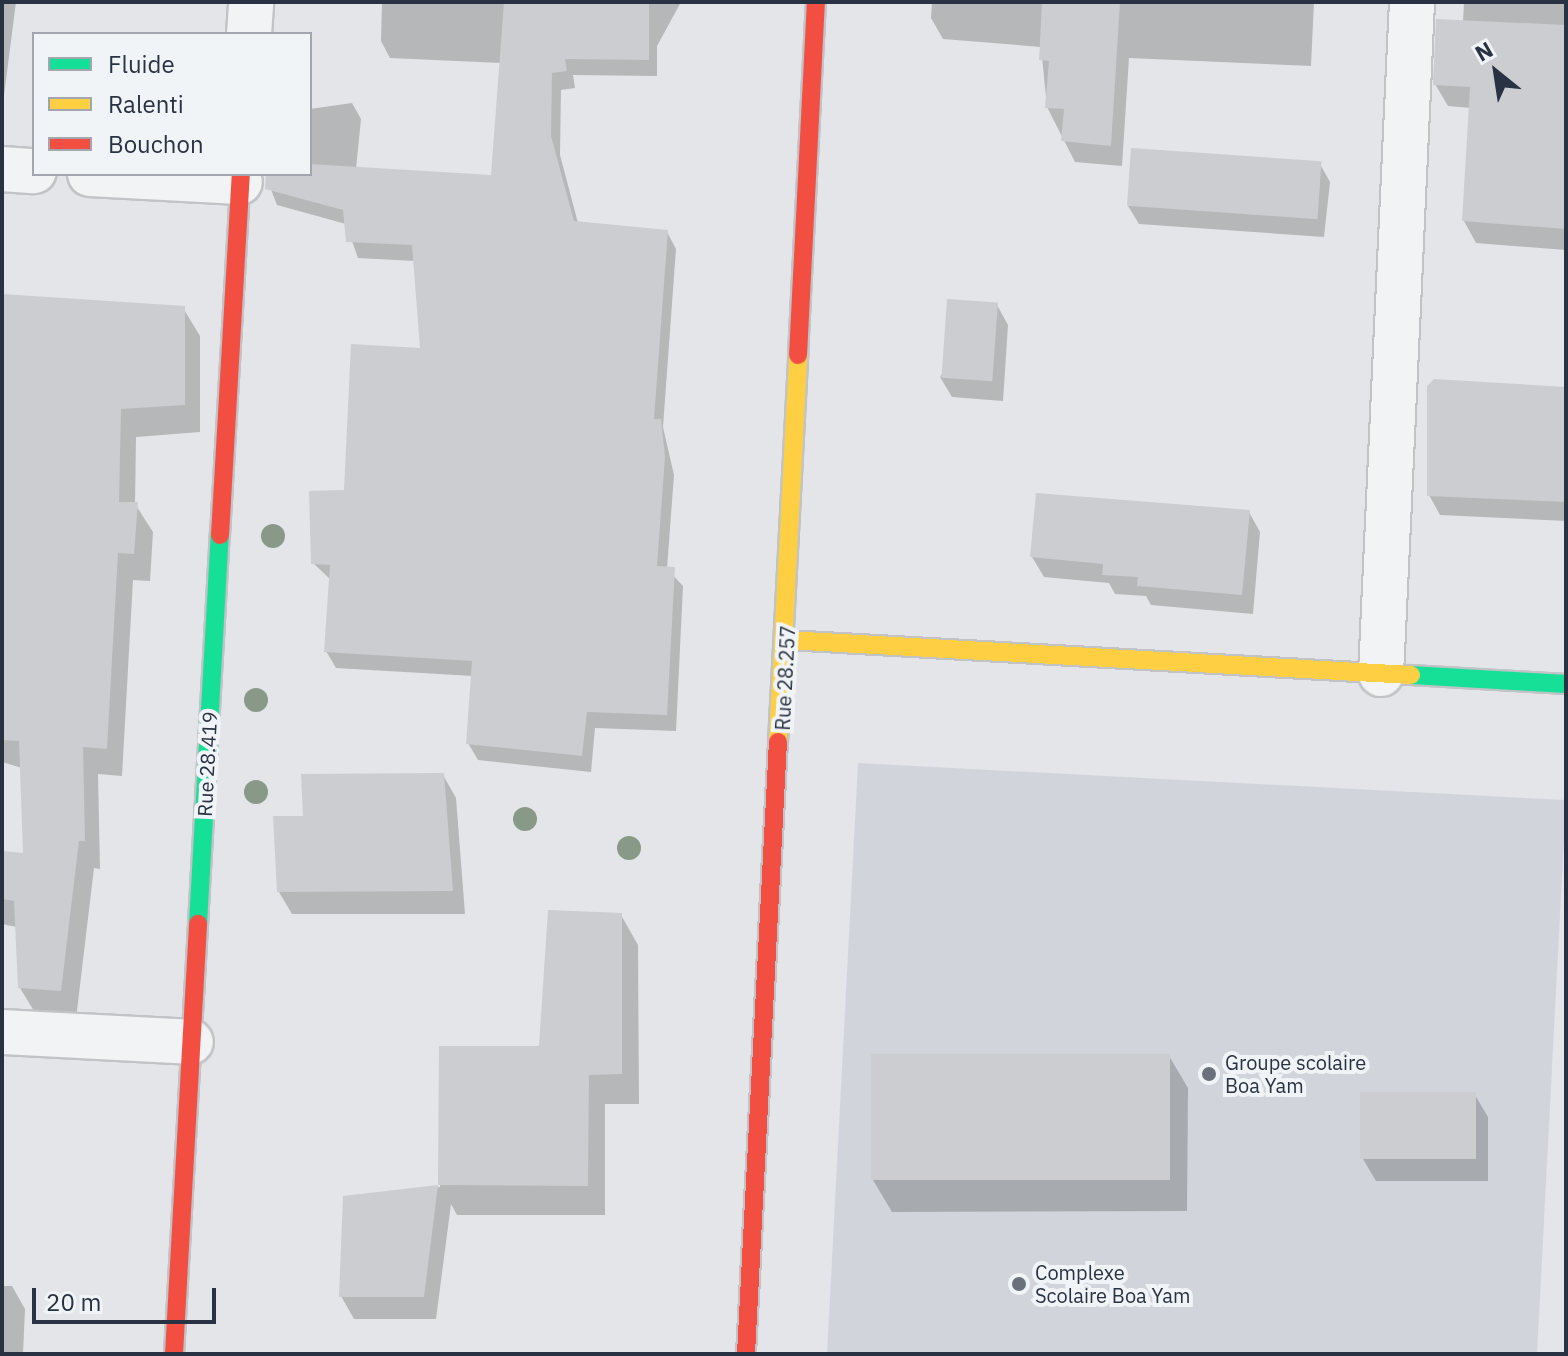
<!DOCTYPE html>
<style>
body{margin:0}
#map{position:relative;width:1568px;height:1356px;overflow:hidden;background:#e3e5e8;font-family:"IBM Plex Sans",sans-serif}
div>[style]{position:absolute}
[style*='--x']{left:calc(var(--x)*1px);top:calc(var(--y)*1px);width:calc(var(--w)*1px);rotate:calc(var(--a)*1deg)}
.built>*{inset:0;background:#d1d5db;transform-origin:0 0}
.shadow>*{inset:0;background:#0003}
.building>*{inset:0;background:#cbcdd0;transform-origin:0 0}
.roads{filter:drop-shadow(2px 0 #c1c3c6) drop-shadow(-2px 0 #c1c3c6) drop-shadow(0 2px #c1c3c6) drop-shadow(0 -2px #c1c3c6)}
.street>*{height:44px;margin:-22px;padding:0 22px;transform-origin:22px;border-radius:22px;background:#f2f3f5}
.fast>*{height:18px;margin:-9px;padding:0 9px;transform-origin:9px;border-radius:9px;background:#16e098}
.slow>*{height:18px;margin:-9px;padding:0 9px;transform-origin:9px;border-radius:9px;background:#ffcf43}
.jam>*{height:18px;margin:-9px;padding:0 9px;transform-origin:9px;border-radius:9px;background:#f24e42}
.trees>*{width:24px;height:24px;margin:-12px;border-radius:50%;background:#889a87}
.dots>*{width:22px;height:22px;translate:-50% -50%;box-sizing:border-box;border:4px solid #f1f4f7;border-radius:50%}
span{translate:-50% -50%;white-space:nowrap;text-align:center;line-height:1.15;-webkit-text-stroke:8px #f1f4f7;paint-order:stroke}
.street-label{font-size:20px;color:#293242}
.poi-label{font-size:20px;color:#293242}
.left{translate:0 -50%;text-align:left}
.frame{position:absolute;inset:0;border:4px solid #293242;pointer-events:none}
.legend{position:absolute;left:32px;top:32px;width:280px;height:144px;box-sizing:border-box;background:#f1f4f7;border:2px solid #a1a6af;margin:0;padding:10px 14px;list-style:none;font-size:24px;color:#293242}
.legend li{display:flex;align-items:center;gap:16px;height:40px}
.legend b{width:40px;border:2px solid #a1a6af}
.north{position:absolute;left:1456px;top:32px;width:80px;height:80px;-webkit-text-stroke:6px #f1f4f7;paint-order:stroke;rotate:330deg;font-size:22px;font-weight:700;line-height:32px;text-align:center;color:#293242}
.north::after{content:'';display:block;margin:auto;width:28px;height:36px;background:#293242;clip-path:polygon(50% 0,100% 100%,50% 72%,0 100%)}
.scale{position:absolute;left:32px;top:1288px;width:184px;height:36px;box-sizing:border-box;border:4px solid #293242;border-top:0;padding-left:10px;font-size:24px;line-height:28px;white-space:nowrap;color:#293242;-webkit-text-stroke:6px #f1f4f7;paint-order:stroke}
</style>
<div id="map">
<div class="built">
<i style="left:858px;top:763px;width:709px;height:591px;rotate:3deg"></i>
</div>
<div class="shadow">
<i style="clip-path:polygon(2px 2px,16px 2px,2px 111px)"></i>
<i style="clip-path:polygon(382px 2px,681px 2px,657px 46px,657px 76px,573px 75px,575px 88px,561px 90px,560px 155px,578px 223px,667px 232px,676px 249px,663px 427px,674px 475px,667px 569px,683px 586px,676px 731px,595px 728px,591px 772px,478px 760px,468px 743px,473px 676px,336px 668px,326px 651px,331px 580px,313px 563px,422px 350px,415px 261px,358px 258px,346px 224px,277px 205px,265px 174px,310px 174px,310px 109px,352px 103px,361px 119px,356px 169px,493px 177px,501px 63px,390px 58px,381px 41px)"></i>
<i style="clip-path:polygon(932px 2px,1314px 2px,1311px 66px,1129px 58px,1122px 166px,1075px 162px,1047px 107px,1041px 47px,943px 39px,931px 18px)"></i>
<i style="clip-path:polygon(1464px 2px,1566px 2px,1566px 250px,1476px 243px,1464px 221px,1471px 108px,1448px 106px,1435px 84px,1463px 22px)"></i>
<i style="clip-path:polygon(1320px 164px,1330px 182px,1324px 237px,1139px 224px,1128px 206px)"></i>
<i style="clip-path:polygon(2px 296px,183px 308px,200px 336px,200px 432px,136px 437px,135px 504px,153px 532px,150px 581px,133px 580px,122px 776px,98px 774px,100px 869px,94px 868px,76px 1019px,37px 1016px,20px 988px,17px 927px,2px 924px,2px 853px,25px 855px,22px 768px,2px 762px)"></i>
<i style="clip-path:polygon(997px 305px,1008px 325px,1003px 401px,952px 397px,940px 377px)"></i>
<i style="clip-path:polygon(1566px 389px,1566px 521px,1440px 515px,1429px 495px)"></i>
<i style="clip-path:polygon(1249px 512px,1260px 532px,1253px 614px,1151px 605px,1146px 596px,1115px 594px,1109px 583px,1044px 577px,1032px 557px)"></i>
<i style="clip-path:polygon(443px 775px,456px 798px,465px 914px,292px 914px,279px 892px,305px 818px)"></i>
<i style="clip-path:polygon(621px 915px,638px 945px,639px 1104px,605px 1104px,605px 1215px,457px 1215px,451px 1204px,436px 1319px,354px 1319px,341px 1296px,345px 1198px,440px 1187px,441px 1048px,540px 1048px)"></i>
<i style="clip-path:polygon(1169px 1056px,1188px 1088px,1187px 1211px,892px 1212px,873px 1180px)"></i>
<i style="clip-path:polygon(1475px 1095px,1488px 1117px,1488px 1181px,1376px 1181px,1363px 1159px)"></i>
<i style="clip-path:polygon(2px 1286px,12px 1286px,25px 1309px,23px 1354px,2px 1354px)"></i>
</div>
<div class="building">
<i style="clip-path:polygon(504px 2px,649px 2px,649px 60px,565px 59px,567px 71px,552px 73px,551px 136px,574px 221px,668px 230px,654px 419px,661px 419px,665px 457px,657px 566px,675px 567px,667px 715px,587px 712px,582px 756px,466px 744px,472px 661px,324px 652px,330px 565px,311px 564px,309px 491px,344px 490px,351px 344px,420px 348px,412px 245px,346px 242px,343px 210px,265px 189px,266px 174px,310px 174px,310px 164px,491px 175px)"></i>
<i style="clip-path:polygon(1042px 2px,1120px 2px,1111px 146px,1061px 141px,1064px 109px,1045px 108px,1049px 61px,1039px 60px)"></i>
<i style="clip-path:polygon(1436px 19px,1566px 25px,1566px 229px,1462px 221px,1470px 87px,1433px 85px)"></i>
<i style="left:1131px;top:148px;width:191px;height:58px;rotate:4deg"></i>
<i style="clip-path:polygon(2px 294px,185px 306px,185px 405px,121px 409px,119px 502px,138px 502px,134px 554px,118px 553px,107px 749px,83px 747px,85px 841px,79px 841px,61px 991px,18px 988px,14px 901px,2px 899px,2px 851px,23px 853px,19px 741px,2px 740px)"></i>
<i style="left:947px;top:299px;width:51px;height:79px;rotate:4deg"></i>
<i style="clip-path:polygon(1434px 379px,1566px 387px,1566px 502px,1427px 496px,1427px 386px)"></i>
<i style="clip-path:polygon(1036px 493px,1250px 510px,1242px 595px,1137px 586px,1138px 577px,1102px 575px,1103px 564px,1030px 557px)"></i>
<i style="clip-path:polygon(444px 773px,453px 891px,277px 892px,273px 816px,303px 816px,301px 774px)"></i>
<i style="clip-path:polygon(548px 910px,622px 913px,622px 1074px,589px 1075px,588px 1186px,438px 1185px,439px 1046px,539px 1046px)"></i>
<i style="left:871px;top:1054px;width:299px;height:126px"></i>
<i style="left:1360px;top:1092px;width:116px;height:67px"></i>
<i style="clip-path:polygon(438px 1185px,424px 1297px,339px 1297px,343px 1196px)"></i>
</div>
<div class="roads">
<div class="street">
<i style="--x:249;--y:34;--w:32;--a:-86"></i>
<i style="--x:2;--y:169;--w:32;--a:4"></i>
<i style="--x:90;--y:174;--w:150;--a:3.1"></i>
<i style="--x:1381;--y:674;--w:673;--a:-87.36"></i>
<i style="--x:2;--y:1032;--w:189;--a:3"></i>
</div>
<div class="fast">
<i style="--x:1411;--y:675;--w:155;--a:3.3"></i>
<i style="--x:198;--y:924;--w:390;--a:-86.8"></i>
</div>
<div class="slow">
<i style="--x:787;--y:640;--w:625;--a:3.21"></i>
<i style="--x:778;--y:742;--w:388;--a:-87"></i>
</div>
<div class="jam">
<i style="--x:798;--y:355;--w:353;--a:-87.1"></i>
<i style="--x:220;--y:535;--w:362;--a:-86.7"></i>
<i style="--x:174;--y:1354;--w:431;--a:-86.8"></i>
<i style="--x:746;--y:1354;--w:613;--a:-87.01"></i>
</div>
</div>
<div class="trees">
<i style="left:273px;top:536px"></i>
<i style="left:256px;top:700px"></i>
<i style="left:256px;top:792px"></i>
<i style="left:525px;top:819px"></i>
<i style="left:629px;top:848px"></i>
</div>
<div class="dots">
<i style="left:1209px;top:1074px;background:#6a717c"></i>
<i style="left:1019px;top:1284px;background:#6a717c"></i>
</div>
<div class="street-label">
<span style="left:785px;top:678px;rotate:-87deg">Rue 28.257</span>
<span style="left:207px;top:764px;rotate:-87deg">Rue 28.419</span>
</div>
<div class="poi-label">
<span class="left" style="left:1225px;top:1074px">Groupe scolaire<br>Boa Yam</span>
<span class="left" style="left:1035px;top:1284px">Complexe<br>Scolaire Boa Yam</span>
</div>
<div class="frame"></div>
<ul class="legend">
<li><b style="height:10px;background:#16e098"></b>Fluide</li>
<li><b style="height:10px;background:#ffcf43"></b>Ralenti</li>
<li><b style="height:10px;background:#f24e42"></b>Bouchon</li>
</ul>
<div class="north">N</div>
<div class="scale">20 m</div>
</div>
